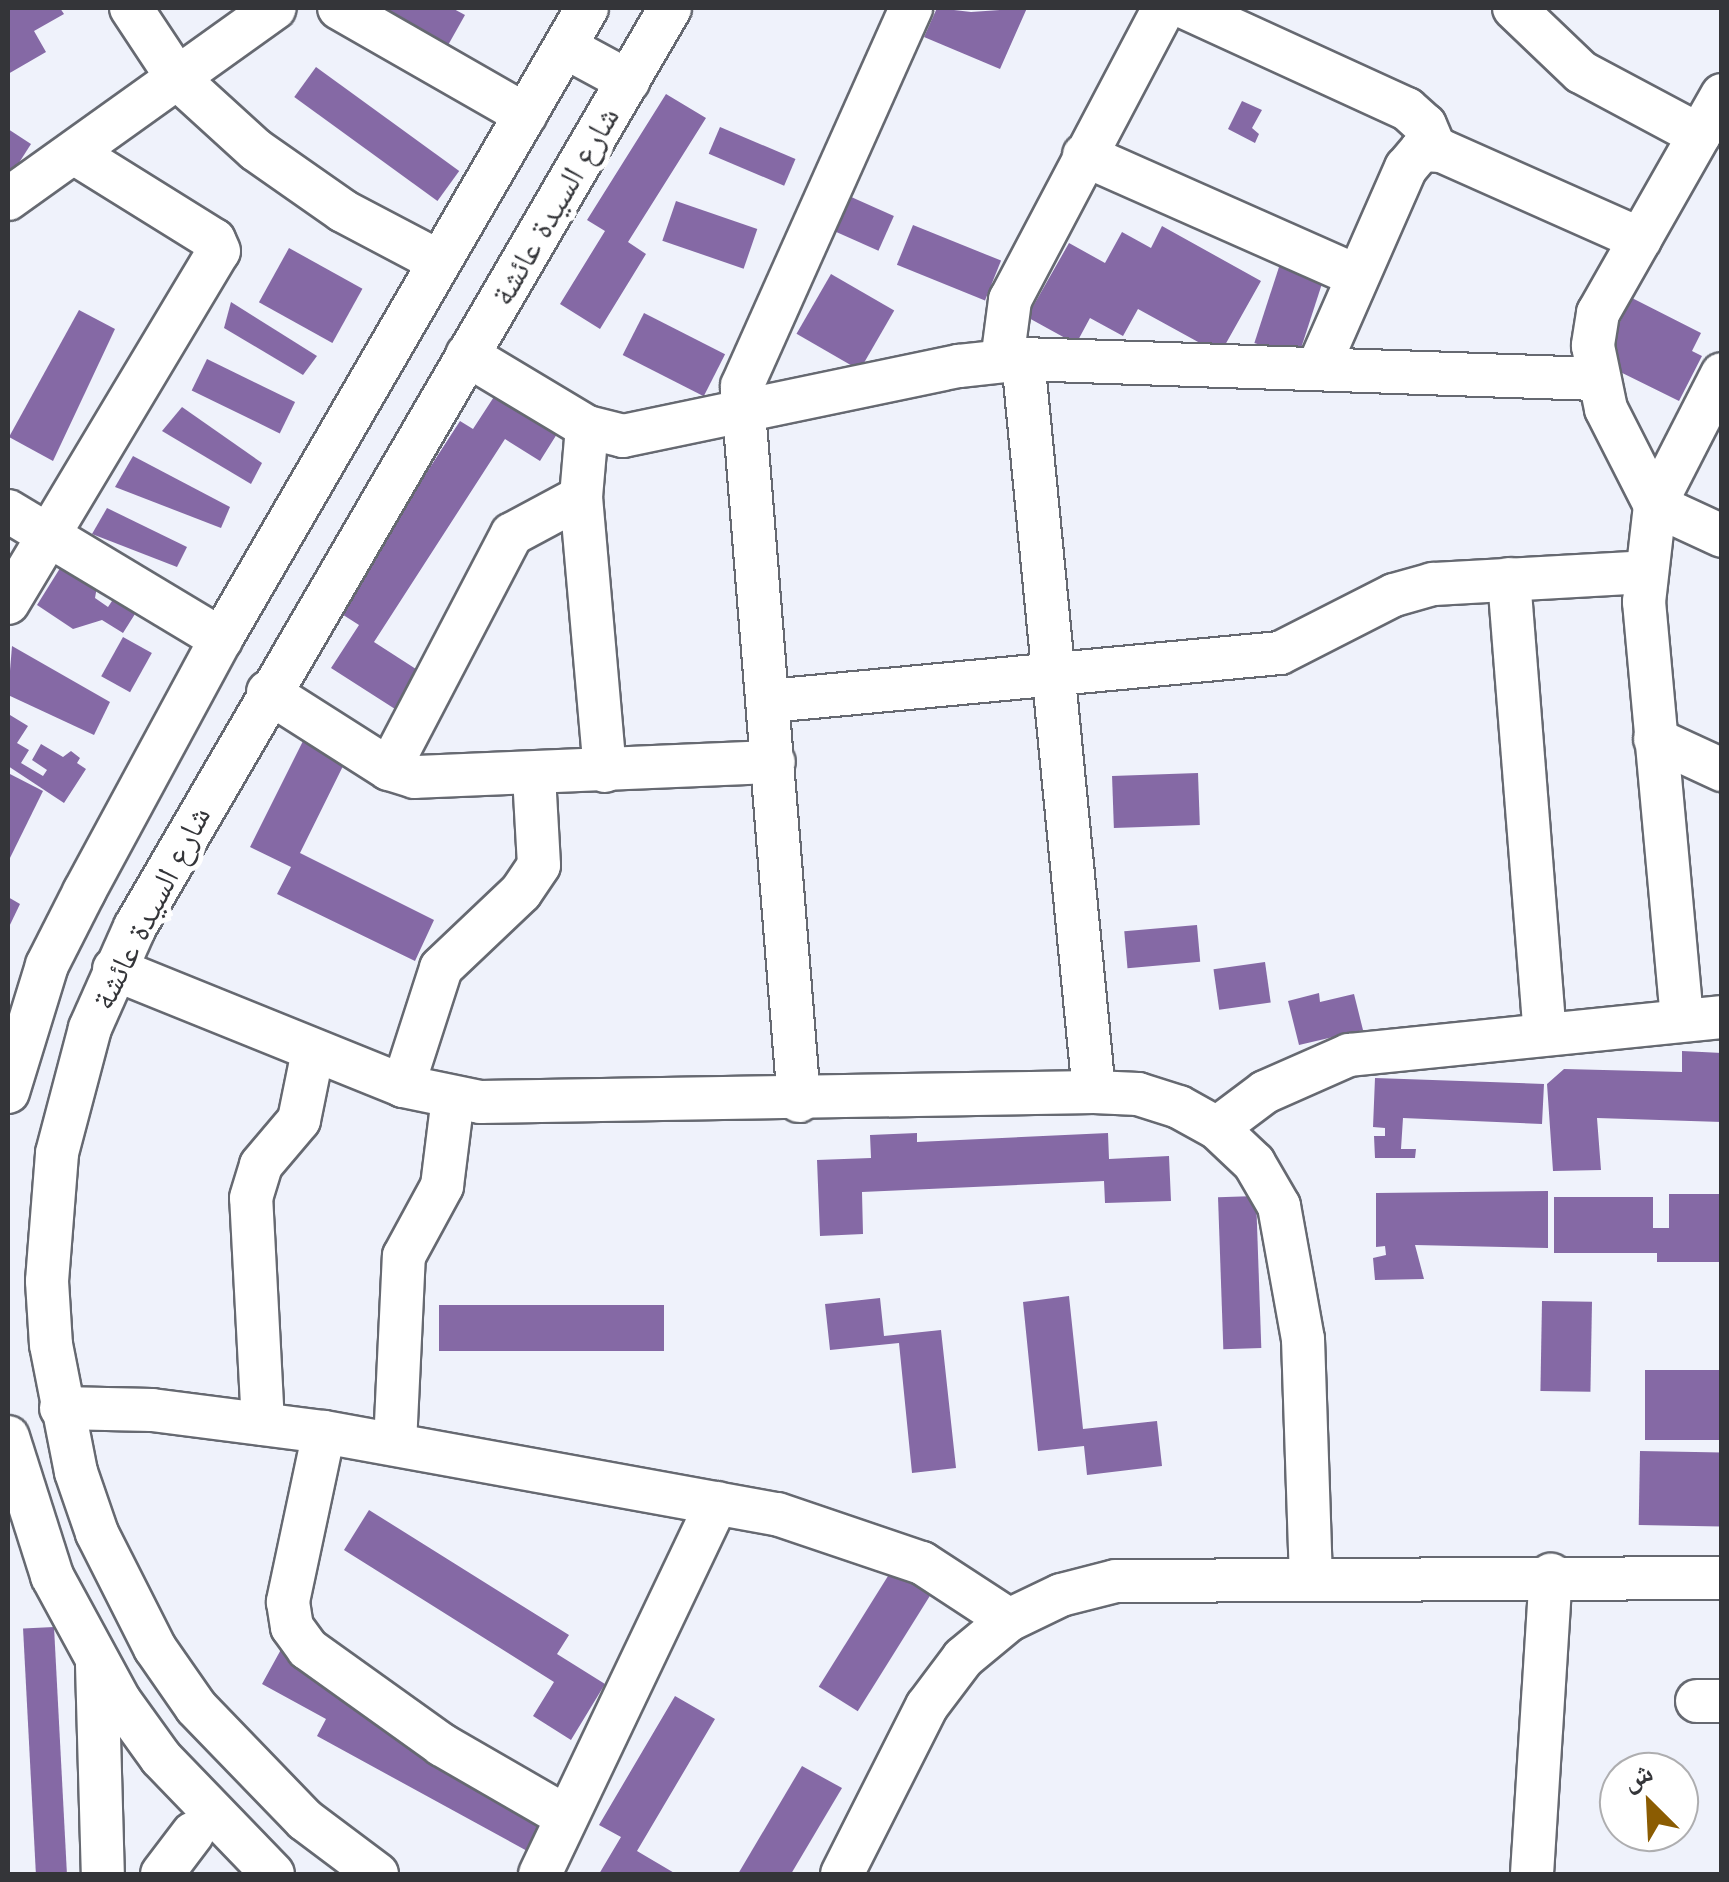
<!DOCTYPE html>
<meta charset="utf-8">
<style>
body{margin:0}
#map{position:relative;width:1729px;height:1882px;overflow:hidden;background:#eff2fb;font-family:Helvetica,"Noto Naskh Arabic",sans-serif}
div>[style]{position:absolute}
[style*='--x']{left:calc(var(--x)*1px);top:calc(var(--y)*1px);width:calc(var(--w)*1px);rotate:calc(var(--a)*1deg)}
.building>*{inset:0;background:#8569a5;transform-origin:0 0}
.roads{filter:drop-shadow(2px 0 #666971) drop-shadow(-2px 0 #666971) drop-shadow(0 2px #666971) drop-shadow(0 -2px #666971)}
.minor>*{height:42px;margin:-21px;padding:0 21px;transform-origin:21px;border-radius:21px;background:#fff}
span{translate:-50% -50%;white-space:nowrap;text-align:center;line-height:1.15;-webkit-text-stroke:10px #fff;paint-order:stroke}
.street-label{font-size:32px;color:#343539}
.frame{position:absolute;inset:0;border:10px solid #343539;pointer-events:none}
.north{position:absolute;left:1599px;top:1752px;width:100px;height:100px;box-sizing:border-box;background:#fff;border:2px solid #aeaeb0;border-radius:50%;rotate:336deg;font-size:28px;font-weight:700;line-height:40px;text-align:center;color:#343539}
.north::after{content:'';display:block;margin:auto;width:35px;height:45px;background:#8b5c02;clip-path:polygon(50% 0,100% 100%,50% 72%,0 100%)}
</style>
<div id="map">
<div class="building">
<i style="clip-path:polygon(8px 8px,60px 8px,64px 14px,34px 31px,46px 52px,8px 74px)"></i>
<i style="clip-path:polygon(380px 8px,452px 8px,465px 15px,447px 47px)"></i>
<i style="clip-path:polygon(937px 8px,971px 12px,1027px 8px,1000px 69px,924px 37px)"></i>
<i style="left:316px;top:67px;width:177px;height:37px;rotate:36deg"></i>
<i style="clip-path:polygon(666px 94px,706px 118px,628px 242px,646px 254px,600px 329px,560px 304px,605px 231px,587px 220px)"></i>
<i style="clip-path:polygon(1242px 101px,1262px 110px,1252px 128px,1259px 134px,1255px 143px,1228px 129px)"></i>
<i style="left:720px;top:127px;width:82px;height:29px;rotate:23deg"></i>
<i style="clip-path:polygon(8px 129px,31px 144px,8px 180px)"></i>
<i style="left:840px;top:192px;width:59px;height:38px;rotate:24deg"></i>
<i style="left:676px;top:201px;width:86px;height:42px;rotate:19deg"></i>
<i style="left:913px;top:225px;width:95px;height:43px;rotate:22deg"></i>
<i style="clip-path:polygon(1162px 226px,1261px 281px,1220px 354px,1138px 309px,1123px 336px,1090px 318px,1076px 344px,1027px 317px,1069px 243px,1105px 263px,1122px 232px,1151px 248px)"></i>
<i style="left:289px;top:248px;width:84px;height:62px;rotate:29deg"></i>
<i style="left:1280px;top:264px;width:46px;height:83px;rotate:18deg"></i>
<i style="left:831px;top:274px;width:73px;height:69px;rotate:30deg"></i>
<i style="clip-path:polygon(1632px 298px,1701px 333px,1692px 351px,1702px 356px,1679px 401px,1600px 362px)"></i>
<i style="clip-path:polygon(231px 302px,317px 356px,303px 375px,224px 328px)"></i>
<i style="clip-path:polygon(79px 310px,115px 329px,53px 461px,9px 437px)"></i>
<i style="left:644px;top:313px;width:91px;height:47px;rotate:27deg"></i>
<i style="left:207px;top:359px;width:98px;height:35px;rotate:26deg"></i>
<i style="clip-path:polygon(501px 386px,562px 426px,540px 461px,505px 439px,374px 642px,419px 671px,395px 709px,331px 668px,359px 625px,337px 611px,460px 421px,473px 429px)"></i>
<i style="clip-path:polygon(182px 407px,262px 463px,251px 484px,162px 431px)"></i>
<i style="clip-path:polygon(133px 456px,230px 507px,221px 528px,115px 487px)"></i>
<i style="clip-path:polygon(107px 508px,187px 547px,177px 567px,92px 534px)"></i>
<i style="clip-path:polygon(62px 565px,98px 581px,95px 598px,108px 607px,118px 592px,140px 606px,123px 633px,102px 620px,73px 629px,37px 605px)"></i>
<i style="left:123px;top:637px;width:33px;height:45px;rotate:29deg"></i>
<i style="clip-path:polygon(12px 646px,110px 702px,94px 735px,8px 695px)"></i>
<i style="clip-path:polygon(10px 715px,28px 726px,17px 743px,29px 750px,21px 763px,43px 776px,47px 770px,32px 760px,41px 744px,63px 757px,71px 751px,80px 758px,77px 763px,86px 769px,64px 803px,8px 766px)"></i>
<i style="clip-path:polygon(316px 715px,346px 760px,300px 853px,434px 920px,415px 961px,277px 894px,291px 867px,250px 847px)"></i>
<i style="clip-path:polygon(8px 773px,43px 791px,8px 862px)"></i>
<i style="left:1198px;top:773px;width:52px;height:86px;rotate:88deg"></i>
<i style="clip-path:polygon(8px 897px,20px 904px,8px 929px)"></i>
<i style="left:1197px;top:925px;width:37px;height:73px;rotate:85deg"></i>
<i style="left:1265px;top:962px;width:41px;height:52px;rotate:82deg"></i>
<i style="clip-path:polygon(1319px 993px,1320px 1002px,1354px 994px,1363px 1030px,1299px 1045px,1288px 1001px)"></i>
<i style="clip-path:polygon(1682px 1051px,1722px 1053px,1722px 1122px,1597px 1118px,1601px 1170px,1553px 1171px,1547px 1084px,1564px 1069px,1682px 1072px)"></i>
<i style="clip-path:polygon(1375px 1078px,1544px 1084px,1542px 1124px,1403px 1118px,1401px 1149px,1416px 1149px,1415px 1158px,1375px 1158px,1374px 1136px,1385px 1136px,1385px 1128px,1373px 1127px)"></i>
<i style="clip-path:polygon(917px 1133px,917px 1142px,1108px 1133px,1109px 1159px,1169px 1156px,1171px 1201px,1105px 1203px,1104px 1181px,862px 1192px,863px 1234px,820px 1236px,817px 1160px,871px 1158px,870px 1135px)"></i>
<i style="clip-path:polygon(1548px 1191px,1548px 1248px,1415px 1245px,1424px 1279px,1375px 1280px,1373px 1258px,1386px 1255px,1385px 1246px,1376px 1247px,1376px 1193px)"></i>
<i style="clip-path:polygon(1669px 1194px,1722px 1194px,1722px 1262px,1657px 1262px,1657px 1253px,1554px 1253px,1554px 1197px,1653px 1197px,1653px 1228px,1669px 1228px)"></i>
<i style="left:1256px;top:1196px;width:152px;height:38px;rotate:88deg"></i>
<i style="clip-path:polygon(1069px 1296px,1083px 1429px,1157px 1421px,1162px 1466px,1087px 1475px,1084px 1446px,1038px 1451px,1023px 1302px)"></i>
<i style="clip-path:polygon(880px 1298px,884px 1336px,941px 1330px,956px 1468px,912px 1473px,899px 1343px,830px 1350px,825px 1304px)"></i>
<i style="left:1542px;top:1301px;width:50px;height:90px;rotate:1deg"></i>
<i style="left:664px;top:1305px;width:46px;height:225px;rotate:90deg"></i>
<i style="left:1645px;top:1370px;width:77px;height:70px"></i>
<i style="left:1640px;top:1451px;width:82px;height:74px;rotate:1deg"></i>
<i style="clip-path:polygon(369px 1510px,569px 1635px,557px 1654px,605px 1684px,571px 1740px,533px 1716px,554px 1682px,344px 1550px)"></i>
<i style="left:903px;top:1552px;width:46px;height:159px;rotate:32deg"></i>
<i style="left:54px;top:1627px;width:247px;height:31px;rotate:87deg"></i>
<i style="clip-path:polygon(284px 1644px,552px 1810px,529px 1852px,317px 1736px,326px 1719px,262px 1684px)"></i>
<i style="clip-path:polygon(675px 1696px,715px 1719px,637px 1851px,676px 1874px,599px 1874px,621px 1837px,599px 1825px)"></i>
<i style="clip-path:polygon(802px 1766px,842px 1788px,791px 1874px,738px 1874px)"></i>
</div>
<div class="roads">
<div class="minor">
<i style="--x:131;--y:8;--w:85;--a:56.5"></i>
<i style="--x:178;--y:79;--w:105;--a:42.3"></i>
<i style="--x:256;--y:150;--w:106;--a:35"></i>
<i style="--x:343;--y:211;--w:107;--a:27.8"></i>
<i style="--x:339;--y:8;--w:215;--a:29.8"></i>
<i style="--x:1186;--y:8;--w:243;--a:24.6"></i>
<i style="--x:1407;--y:109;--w:24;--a:42"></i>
<i style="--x:1425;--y:125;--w:26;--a:67"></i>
<i style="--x:1514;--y:8;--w:93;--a:43.7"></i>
<i style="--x:1581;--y:72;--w:134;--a:28.1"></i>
<i style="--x:565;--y:47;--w:72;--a:28.4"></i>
<i style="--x:1722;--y:95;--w:251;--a:119.6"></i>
<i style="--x:1598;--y:313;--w:33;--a:99"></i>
<i style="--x:1593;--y:346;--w:64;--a:78.3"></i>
<i style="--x:1606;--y:409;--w:108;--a:63"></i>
<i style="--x:1655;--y:505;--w:74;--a:24.8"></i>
<i style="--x:1084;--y:155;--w:299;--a:23.9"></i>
<i style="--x:8;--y:199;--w:328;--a:-35.6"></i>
<i style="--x:467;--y:355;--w:140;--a:31"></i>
<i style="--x:587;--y:427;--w:37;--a:14"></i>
<i style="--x:623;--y:436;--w:343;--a:-11.8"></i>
<i style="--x:959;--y:366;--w:64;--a:-6.2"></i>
<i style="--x:1023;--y:359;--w:573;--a:2"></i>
<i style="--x:1023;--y:359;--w:736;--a:84.47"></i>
<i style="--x:1002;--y:361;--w:62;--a:-82.5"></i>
<i style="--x:1010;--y:300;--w:330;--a:-62.2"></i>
<i style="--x:1318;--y:368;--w:219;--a:-66.3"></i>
<i style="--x:1406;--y:168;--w:23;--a:-50"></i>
<i style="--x:1421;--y:150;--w:21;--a:3"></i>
<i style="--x:1442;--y:151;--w:217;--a:24"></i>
<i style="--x:587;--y:427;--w:70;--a:94.9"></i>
<i style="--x:581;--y:497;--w:275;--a:85"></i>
<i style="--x:8;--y:511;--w:249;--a:31"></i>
<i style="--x:1509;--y:579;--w:455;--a:85.5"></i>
<i style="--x:8;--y:603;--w:410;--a:-59.1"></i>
<i style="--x:219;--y:251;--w:12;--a:-114"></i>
<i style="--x:214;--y:240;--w:163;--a:-148.1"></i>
<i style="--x:268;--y:692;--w:143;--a:32.5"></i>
<i style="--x:389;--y:769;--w:27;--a:17"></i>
<i style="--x:415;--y:777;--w:359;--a:-2.4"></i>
<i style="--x:770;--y:701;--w:512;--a:-5.38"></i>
<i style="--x:1280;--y:653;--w:128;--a:-27"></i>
<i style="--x:1394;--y:595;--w:41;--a:-15.8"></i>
<i style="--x:1433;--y:584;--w:214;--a:-3.2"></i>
<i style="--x:1655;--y:739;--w:74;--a:24.8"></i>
<i style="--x:389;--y:769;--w:265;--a:-62.4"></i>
<i style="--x:512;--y:534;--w:78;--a:-28.2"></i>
<i style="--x:114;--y:969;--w:312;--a:22"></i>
<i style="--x:403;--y:1086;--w:79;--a:11.7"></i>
<i style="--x:480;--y:1102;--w:614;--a:-0.93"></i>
<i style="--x:1094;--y:1092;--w:44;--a:2.6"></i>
<i style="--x:1138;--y:1094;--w:43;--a:17.6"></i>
<i style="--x:1179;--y:1107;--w:43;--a:28.9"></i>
<i style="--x:1217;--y:1128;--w:51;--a:43.4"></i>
<i style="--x:1254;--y:1163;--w:50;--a:59.8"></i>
<i style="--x:1279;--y:1206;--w:135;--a:79.8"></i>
<i style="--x:1303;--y:1339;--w:240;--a:88.1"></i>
<i style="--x:1682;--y:1019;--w:419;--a:-95.2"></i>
<i style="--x:1644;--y:602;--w:98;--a:-83.5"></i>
<i style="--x:1655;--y:505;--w:147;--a:-62.9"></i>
<i style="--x:403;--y:1086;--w:124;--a:-72.1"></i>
<i style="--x:441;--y:968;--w:110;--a:-43.5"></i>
<i style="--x:521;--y:892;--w:32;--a:-56"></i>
<i style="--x:539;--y:865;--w:90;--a:-93.2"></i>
<i style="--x:8;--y:1092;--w:133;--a:-72.9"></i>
<i style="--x:47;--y:965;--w:82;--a:-63.1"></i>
<i style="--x:84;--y:892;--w:288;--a:-61.6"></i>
<i style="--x:221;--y:639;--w:729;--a:-59.88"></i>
<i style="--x:799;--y:1101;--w:717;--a:-94.56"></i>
<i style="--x:742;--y:386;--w:414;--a:-65.9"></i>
<i style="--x:1217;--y:1128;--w:60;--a:-36.9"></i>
<i style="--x:1265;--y:1092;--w:92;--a:-23.8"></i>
<i style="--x:1349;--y:1055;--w:375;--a:-5.8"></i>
<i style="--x:61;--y:1408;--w:91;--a:1.3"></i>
<i style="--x:152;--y:1410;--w:173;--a:7.3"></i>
<i style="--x:324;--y:1432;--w:460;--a:10.3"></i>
<i style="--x:777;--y:1514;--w:153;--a:18.7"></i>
<i style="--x:922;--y:1563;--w:104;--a:33.2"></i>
<i style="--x:263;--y:1424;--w:226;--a:-93"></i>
<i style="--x:251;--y:1198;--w:34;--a:-73"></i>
<i style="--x:261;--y:1165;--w:59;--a:-49.8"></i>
<i style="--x:299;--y:1120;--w:70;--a:-78.5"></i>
<i style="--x:324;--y:1432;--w:174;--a:102"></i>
<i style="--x:288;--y:1602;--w:25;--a:81"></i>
<i style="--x:292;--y:1627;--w:27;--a:54"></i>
<i style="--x:308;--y:1649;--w:165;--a:35.6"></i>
<i style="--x:442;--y:1745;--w:142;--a:30"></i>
<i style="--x:8;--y:1437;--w:146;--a:72.4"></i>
<i style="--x:52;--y:1576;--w:142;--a:61.5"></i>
<i style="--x:120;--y:1701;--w:70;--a:54.3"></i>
<i style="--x:161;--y:1758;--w:161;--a:46"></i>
<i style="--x:395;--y:1444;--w:188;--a:-87.3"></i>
<i style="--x:404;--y:1256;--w:80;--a:-61.5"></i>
<i style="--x:442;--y:1186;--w:89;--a:-82.9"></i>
<i style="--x:97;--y:1665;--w:209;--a:88.4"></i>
<i style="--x:1697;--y:1701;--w:25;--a:0"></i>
<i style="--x:162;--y:1874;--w:51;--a:-52.9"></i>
<i style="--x:377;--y:1874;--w:90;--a:-143.1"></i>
<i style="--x:305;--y:1820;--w:157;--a:-134"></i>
<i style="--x:196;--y:1707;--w:72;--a:-124.8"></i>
<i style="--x:155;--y:1648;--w:129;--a:-116.8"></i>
<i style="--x:97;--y:1533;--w:65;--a:-109"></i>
<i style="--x:76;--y:1472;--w:129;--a:-101.1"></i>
<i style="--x:51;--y:1345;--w:64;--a:-93.6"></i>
<i style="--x:47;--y:1281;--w:128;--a:-85.5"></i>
<i style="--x:57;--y:1153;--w:129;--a:-75.2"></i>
<i style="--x:90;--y:1028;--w:111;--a:-66"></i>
<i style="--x:135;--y:927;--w:1063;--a:-59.79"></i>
<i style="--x:540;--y:1874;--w:411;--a:-64.5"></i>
<i style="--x:842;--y:1874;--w:188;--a:-63.2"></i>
<i style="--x:927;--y:1706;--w:60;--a:-53.1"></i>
<i style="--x:963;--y:1658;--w:60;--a:-39.6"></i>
<i style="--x:1009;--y:1620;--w:58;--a:-25.7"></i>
<i style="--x:1061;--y:1595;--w:57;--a:-14.3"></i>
<i style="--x:1116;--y:1581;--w:606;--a:-0.28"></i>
<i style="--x:1532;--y:1874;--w:300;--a:-86.4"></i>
</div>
</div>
<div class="street-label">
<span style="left:555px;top:206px;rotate:-60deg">شارع السيدة عائشة</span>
<span style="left:151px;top:908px;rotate:-63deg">شارع السيدة عائشة</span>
</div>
<div class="frame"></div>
<div class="north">ش</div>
</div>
